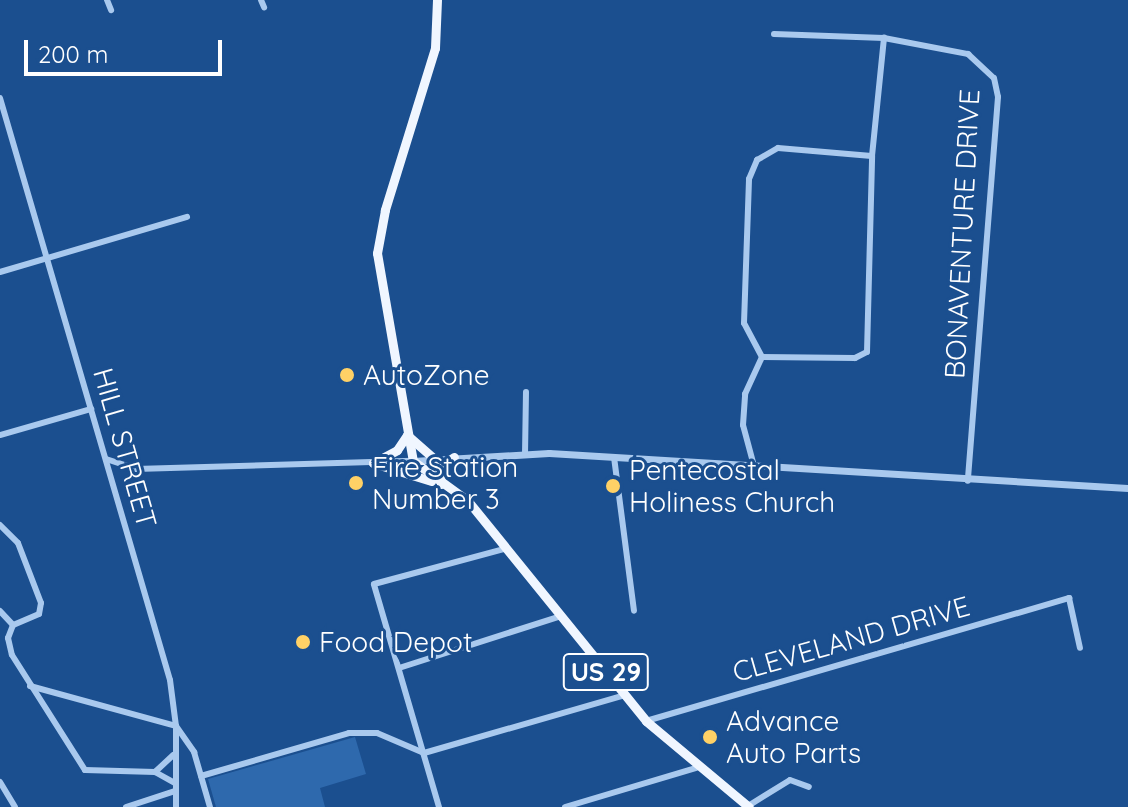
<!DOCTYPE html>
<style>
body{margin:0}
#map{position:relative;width:1128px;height:807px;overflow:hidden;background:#1b4f8f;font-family:Quicksand,sans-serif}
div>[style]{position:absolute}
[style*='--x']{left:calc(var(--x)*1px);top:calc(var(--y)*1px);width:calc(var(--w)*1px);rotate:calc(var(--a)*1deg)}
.green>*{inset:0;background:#2e69ad}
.minor>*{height:6px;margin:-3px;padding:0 3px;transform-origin:3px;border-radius:3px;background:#a9c9ee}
.tertiary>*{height:7px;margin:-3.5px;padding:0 3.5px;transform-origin:3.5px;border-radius:3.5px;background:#a9c9ee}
.primary>*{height:9px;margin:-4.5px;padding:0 4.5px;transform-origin:4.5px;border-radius:4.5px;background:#f0f6ff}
.dots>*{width:22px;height:22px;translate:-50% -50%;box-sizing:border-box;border:4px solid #1b4f8f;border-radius:50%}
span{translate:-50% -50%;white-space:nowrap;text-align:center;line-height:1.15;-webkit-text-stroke:6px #1b4f8f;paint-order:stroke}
.shield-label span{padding:2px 6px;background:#1b4f8f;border:2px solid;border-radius:6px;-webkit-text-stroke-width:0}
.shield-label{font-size:26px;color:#fff;font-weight:700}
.street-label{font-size:28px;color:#fff}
.poi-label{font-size:28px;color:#fff}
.left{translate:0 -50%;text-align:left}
.scale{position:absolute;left:24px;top:40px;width:198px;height:36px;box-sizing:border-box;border:4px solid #fff;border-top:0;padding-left:10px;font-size:24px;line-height:28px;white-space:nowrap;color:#fff;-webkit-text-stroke:6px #1b4f8f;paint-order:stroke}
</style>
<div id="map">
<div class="green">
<i style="clip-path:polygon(355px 737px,366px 774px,320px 788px,325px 807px,216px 807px,208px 779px)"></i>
</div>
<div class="minor">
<i style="--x:107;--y:0;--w:11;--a:68"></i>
<i style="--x:261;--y:0;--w:8;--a:67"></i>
<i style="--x:774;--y:34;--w:110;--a:2.1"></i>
<i style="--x:884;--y:38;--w:86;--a:10.8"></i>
<i style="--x:968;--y:54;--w:35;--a:43"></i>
<i style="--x:994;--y:78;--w:19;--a:78"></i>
<i style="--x:998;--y:97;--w:385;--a:94.5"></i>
<i style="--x:0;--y:98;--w:606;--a:73.72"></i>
<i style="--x:170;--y:680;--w:46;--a:82.6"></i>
<i style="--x:176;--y:726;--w:81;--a:90"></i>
<i style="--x:0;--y:272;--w:195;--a:-16.4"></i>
<i style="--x:762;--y:357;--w:93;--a:0.6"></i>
<i style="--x:855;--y:358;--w:13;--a:-27"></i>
<i style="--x:867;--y:352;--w:196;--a:-88.5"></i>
<i style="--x:872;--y:156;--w:119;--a:-84.2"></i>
<i style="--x:0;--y:435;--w:95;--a:-15.9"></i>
<i style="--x:525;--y:455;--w:63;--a:-89.1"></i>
<i style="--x:614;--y:457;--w:155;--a:82.6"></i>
<i style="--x:106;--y:459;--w:32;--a:18"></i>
<i style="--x:136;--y:469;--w:277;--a:-1.7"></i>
<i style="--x:754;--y:466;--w:42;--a:-105"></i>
<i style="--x:743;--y:425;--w:31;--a:-86"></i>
<i style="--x:745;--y:394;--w:41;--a:-65.3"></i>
<i style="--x:762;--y:357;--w:38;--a:-118"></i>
<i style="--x:744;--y:323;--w:144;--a:-88"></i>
<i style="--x:749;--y:179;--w:21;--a:-67"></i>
<i style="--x:757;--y:160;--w:24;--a:-30"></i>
<i style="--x:778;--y:148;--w:94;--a:4.9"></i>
<i style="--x:0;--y:525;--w:25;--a:45"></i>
<i style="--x:18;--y:543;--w:64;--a:69"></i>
<i style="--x:41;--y:603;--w:11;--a:100"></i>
<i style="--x:39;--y:614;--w:28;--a:157"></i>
<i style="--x:0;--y:611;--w:19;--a:47"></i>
<i style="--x:13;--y:625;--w:14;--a:111"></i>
<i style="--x:8;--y:638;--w:17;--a:77"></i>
<i style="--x:12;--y:655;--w:136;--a:57.6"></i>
<i style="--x:85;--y:770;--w:70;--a:1.6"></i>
<i style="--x:155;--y:772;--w:25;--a:-43"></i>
<i style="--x:399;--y:668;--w:170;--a:-17.8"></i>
<i style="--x:30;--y:686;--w:151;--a:15.3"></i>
<i style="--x:646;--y:721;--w:441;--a:-16.2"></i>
<i style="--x:1069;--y:598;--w:51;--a:77.6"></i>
<i style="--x:176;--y:726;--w:32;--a:55"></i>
<i style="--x:194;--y:752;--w:57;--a:73.8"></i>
<i style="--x:155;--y:772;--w:23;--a:29"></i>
<i style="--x:201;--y:776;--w:154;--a:-16.2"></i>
<i style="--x:349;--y:733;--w:28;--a:0"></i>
<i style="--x:377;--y:733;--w:51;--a:23.1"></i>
<i style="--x:424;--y:753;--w:209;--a:-16.1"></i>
<i style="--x:0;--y:782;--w:29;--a:59"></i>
<i style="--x:748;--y:806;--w:49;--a:-31.8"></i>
<i style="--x:790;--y:780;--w:20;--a:20"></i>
<i style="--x:126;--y:807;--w:52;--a:-18.1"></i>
<i style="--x:439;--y:807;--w:232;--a:-106.3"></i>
<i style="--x:374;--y:584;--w:138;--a:-15.1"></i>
<i style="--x:565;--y:807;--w:137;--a:-16.6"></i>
</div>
<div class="tertiary">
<i style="--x:413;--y:461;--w:136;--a:-3.4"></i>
<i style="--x:549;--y:453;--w:580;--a:3.46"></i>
</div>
<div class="primary">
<i style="--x:437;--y:0;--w:48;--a:92.4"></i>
<i style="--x:435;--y:48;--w:170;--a:107.2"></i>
<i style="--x:385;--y:210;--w:44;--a:100.5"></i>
<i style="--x:377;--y:253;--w:211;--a:80.2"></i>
<i style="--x:413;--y:461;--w:68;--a:36"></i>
<i style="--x:468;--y:501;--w:283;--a:51"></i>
<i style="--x:646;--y:721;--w:134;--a:39.9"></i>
<i style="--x:407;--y:435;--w:37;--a:41"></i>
<i style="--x:373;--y:463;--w:61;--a:17.2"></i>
<i style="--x:373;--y:463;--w:27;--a:-28"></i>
<i style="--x:397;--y:450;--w:18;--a:-56"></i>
<i style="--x:441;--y:484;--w:17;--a:-97"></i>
<i style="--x:439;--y:467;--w:18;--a:-34"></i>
</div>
<div class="dots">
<i style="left:347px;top:375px;background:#ffd166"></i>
<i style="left:356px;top:483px;background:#ffd166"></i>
<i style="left:613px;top:486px;background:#ffd166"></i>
<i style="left:303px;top:642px;background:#ffd166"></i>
<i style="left:710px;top:737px;background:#ffd166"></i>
</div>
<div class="shield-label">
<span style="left:606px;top:672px">US 29</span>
</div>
<div class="street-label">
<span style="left:962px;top:234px;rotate:-87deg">BONAVENTURE DRIVE</span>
<span style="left:125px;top:448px;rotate:74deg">HILL STREET</span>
<span style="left:851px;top:639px;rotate:-16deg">CLEVELAND DRIVE</span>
</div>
<div class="poi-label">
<span class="left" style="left:363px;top:375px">AutoZone</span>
<span class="left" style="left:372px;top:483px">Fire Station<br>Number 3</span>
<span class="left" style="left:629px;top:486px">Pentecostal<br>Holiness Church</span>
<span class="left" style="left:319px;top:642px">Food Depot</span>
<span class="left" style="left:726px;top:737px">Advance<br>Auto Parts</span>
</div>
<div class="scale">200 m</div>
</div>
